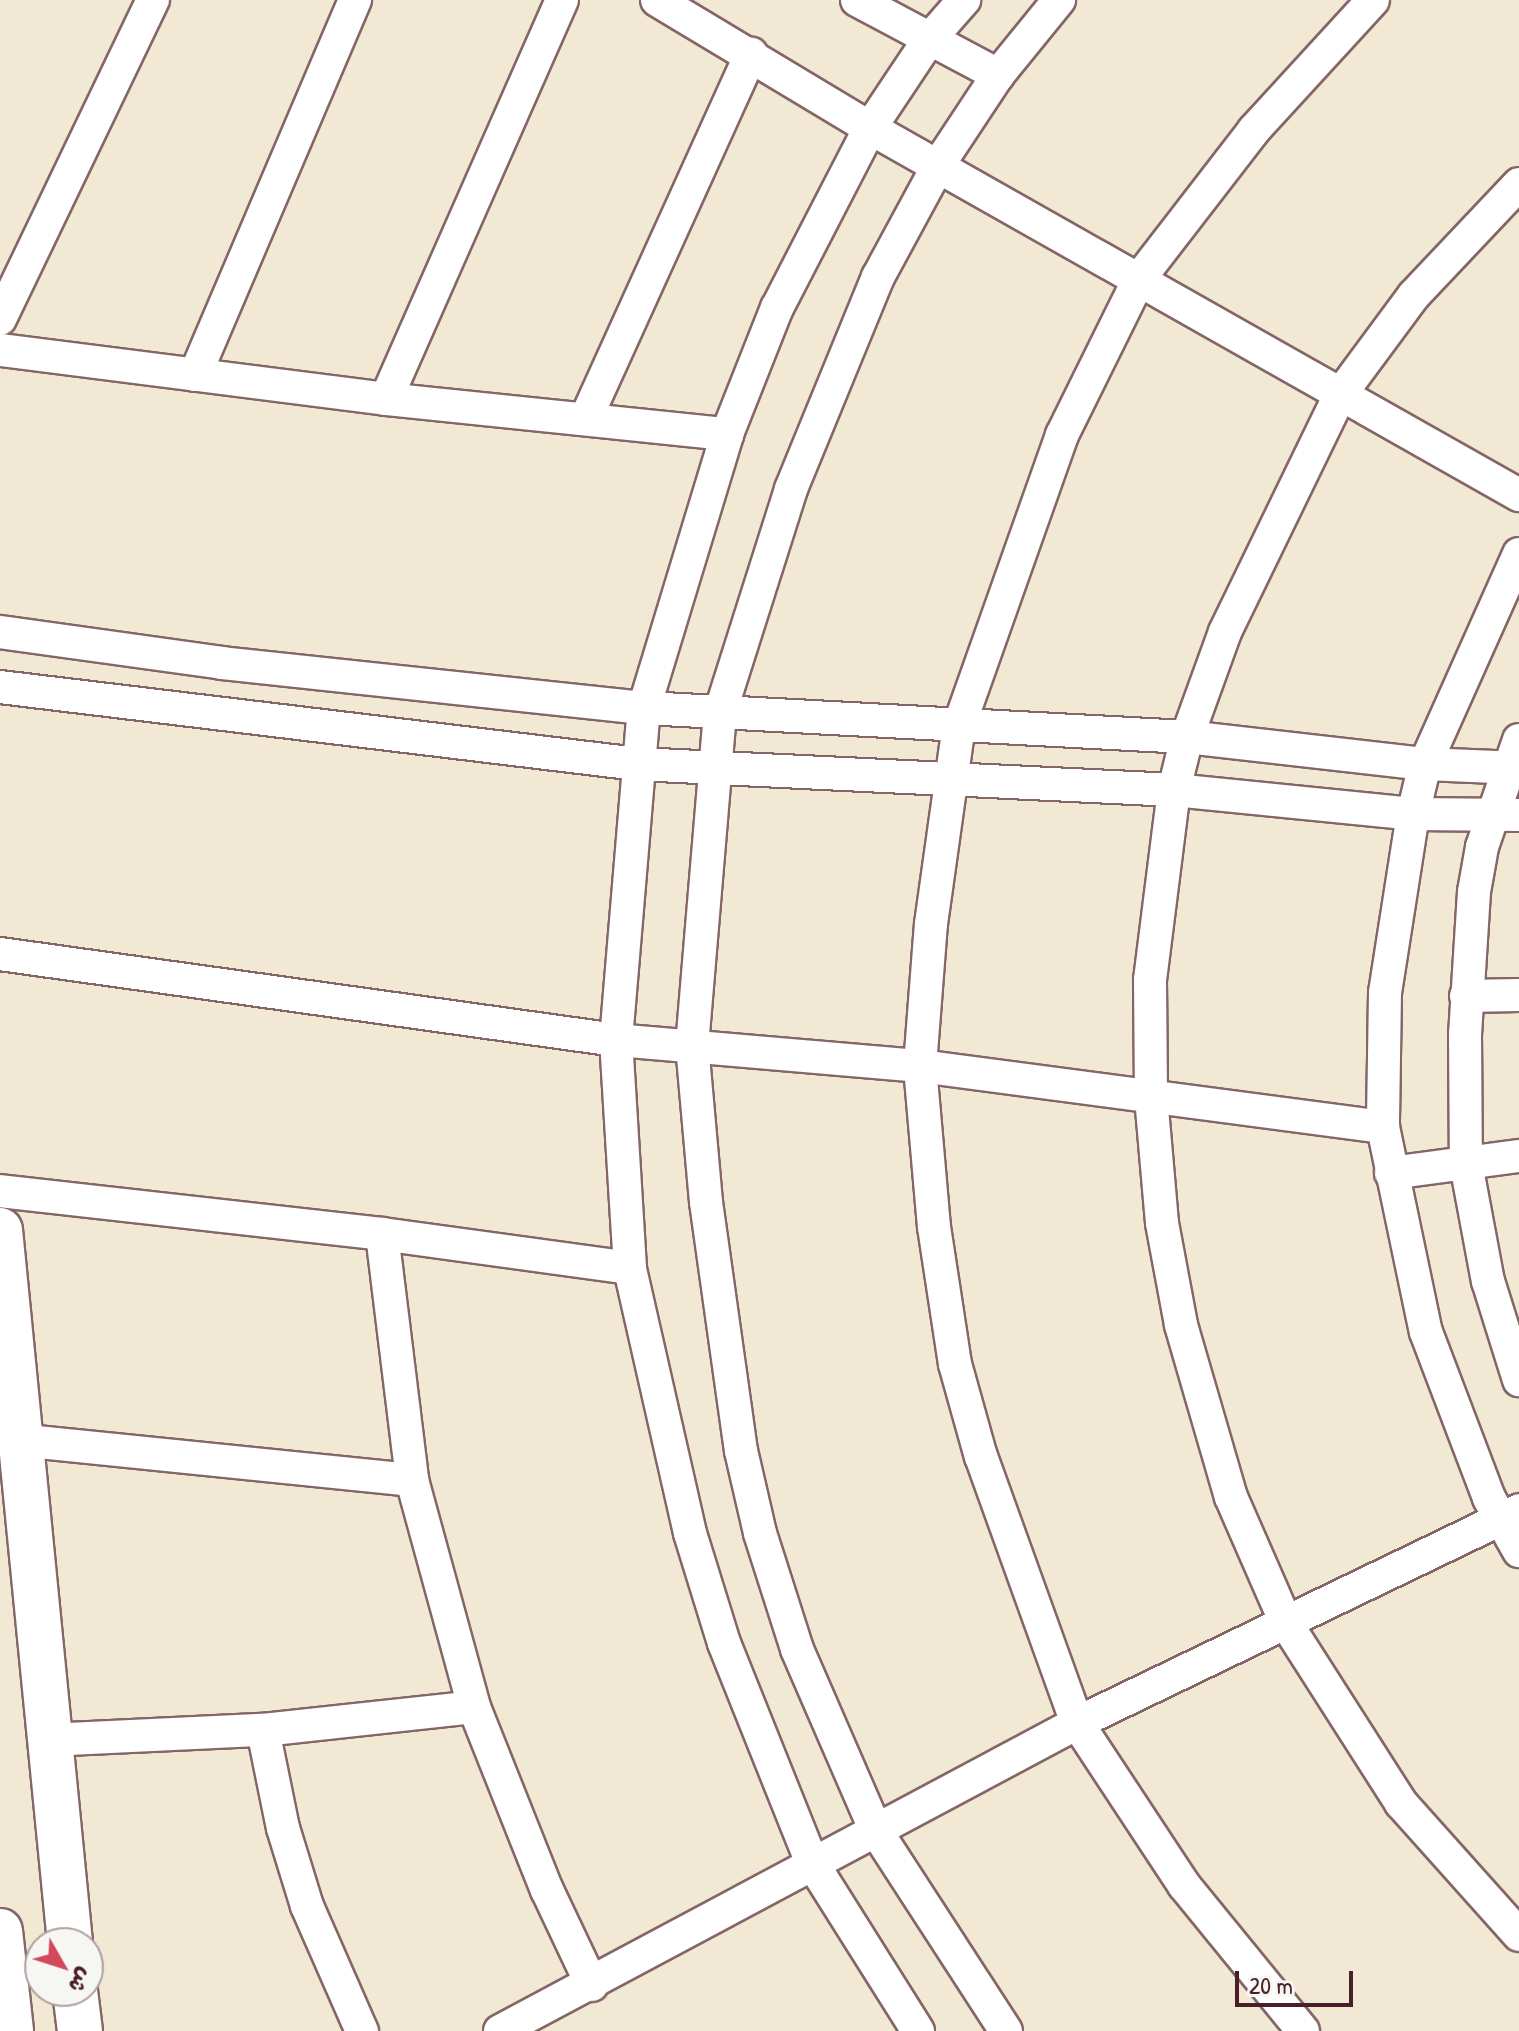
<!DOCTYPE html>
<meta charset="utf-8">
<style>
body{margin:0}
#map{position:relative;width:1519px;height:2031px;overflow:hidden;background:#f2e9d5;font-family:"Patrick Hand","Playpen Sans Arabic",sans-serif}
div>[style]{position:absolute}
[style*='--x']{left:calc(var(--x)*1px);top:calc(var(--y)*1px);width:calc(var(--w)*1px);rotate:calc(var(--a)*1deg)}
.roads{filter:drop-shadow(2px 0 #856666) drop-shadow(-2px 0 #856666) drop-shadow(0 2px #856666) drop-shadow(0 -2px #856666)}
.street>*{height:32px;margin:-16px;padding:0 16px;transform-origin:16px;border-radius:16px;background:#fff}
.secondary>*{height:44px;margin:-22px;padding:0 22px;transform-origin:22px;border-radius:22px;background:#fff}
span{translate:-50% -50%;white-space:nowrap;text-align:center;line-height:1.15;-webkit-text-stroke:6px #f6f6f2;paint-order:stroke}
.north{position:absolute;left:24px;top:1927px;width:80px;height:80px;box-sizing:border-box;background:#f6f6f2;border:2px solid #b1a0a2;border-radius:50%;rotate:129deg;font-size:22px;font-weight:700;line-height:32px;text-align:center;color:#4a1f2b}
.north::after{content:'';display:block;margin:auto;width:28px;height:36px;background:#d1495b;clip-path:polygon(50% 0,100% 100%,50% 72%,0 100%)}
.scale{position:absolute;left:1235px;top:1971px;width:118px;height:36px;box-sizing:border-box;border:4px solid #4a1f2b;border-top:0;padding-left:10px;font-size:24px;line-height:28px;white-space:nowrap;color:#4a1f2b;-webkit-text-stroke:6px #f6f6f2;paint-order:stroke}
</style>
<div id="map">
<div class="roads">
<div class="street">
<i style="--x:657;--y:0;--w:249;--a:31"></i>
<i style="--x:870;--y:128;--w:746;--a:29.49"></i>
<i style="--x:857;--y:0;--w:160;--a:28"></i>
<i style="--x:1519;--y:184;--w:153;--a:133.4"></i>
<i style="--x:1414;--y:295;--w:124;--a:126.5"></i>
<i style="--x:1340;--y:395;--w:263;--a:115.9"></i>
<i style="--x:1225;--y:632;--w:112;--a:109.9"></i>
<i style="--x:1187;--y:737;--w:55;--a:103.8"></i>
<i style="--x:1174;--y:790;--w:192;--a:97.2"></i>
<i style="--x:1150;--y:980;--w:117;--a:89.5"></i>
<i style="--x:1151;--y:1097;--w:126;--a:85"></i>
<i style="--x:1162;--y:1223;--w:104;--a:79.4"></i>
<i style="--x:1181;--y:1325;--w:179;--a:73.8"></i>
<i style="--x:1231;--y:1497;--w:137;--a:66.4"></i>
<i style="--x:1286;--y:1623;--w:214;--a:57.4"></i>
<i style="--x:1401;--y:1803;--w:177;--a:48.2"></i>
<i style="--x:0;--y:319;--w:354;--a:-64.4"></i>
<i style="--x:0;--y:350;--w:389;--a:7.2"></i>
<i style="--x:386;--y:399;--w:343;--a:5.9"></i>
<i style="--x:195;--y:375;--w:408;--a:-66.9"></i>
<i style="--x:386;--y:399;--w:436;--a:-66.2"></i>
<i style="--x:586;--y:418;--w:400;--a:-65.6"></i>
<i style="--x:1519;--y:554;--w:230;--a:114.1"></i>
<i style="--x:1425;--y:764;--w:51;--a:103.5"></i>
<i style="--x:1413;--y:814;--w:181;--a:98.9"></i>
<i style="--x:1385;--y:993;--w:134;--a:90.9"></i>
<i style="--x:1383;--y:1127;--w:209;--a:78.2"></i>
<i style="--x:1426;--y:1332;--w:178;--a:69.2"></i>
<i style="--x:1489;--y:1498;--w:61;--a:60.5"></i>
<i style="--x:0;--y:632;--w:224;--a:7.9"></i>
<i style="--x:222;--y:663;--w:424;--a:6.1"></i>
<i style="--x:644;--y:708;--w:544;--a:3.06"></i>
<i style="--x:1187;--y:737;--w:240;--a:6.5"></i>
<i style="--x:1425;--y:764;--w:94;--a:2.4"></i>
<i style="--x:0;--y:687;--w:642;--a:6.89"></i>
<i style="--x:637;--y:764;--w:538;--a:2.77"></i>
<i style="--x:1174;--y:790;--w:240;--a:5.7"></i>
<i style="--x:1413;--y:814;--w:106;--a:0.5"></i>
<i style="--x:1519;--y:740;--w:113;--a:109.1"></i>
<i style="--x:1482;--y:847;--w:46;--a:100.1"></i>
<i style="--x:1474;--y:892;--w:142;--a:93.6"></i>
<i style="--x:1465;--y:1034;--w:130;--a:89.6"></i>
<i style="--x:1466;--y:1164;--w:119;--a:79.4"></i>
<i style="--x:1488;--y:1281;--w:104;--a:72.6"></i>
<i style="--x:0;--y:954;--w:622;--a:7.95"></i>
<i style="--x:616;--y:1040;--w:305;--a:4.9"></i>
<i style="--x:920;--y:1066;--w:467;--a:7.5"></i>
<i style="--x:1466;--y:996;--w:53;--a:-1.1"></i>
<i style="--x:1391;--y:1173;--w:129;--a:-7.6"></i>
<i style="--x:0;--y:1191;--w:384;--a:6.4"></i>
<i style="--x:382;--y:1234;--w:250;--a:7.8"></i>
<i style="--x:382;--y:1234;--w:248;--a:83"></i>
<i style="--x:412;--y:1480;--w:235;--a:74.7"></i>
<i style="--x:474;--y:1707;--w:197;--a:68.3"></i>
<i style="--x:547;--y:1890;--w:105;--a:64.7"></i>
<i style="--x:18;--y:1440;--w:396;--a:5.8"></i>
<i style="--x:263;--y:1730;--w:100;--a:78.5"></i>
<i style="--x:283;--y:1828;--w:82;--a:72.9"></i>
<i style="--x:307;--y:1906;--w:137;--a:66.3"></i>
<i style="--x:47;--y:1740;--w:216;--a:-2.7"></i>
<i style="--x:263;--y:1730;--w:212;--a:-6.2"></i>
<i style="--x:500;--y:2031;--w:654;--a:-28.09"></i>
<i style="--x:1077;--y:1723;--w:491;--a:-25.7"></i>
<i style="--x:918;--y:2031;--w:199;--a:-122.2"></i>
<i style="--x:812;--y:1863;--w:237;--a:-111.8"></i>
<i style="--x:724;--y:1643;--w:115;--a:-107.2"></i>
<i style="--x:690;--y:1533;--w:272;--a:-102.8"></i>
<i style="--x:630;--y:1268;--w:228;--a:-93.5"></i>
<i style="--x:616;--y:1040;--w:333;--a:-85.2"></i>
<i style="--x:644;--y:708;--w:286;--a:-73.1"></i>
<i style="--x:727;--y:434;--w:136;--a:-68.4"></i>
<i style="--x:777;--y:308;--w:203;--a:-62.7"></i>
<i style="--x:870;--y:128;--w:105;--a:-56.3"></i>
<i style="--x:928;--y:41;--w:55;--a:-48.7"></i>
<i style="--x:1006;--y:2031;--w:239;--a:-123"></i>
<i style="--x:876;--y:1831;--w:198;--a:-113.5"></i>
<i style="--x:797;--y:1649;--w:122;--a:-107.7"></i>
<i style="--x:760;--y:1533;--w:84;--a:-103"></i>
<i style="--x:741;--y:1451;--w:251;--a:-98"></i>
<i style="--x:706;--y:1202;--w:157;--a:-95.1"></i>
<i style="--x:692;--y:1046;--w:334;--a:-85.2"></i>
<i style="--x:720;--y:713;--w:235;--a:-72.4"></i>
<i style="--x:791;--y:489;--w:229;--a:-67.7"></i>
<i style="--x:878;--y:277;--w:128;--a:-61.6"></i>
<i style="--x:939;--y:164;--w:107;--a:-56.5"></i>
<i style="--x:998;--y:75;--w:97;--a:-50.9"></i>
<i style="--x:1303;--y:2031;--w:188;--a:-129.2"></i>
<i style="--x:1184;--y:1885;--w:194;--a:-123.4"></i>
<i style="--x:1077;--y:1723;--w:283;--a:-109.8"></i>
<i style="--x:981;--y:1457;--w:97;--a:-105.6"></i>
<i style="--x:955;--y:1364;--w:139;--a:-98.7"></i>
<i style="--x:934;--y:1227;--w:162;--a:-95"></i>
<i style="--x:920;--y:1066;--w:142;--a:-85.6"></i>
<i style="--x:931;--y:924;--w:200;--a:-82"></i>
<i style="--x:959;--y:726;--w:309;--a:-70.5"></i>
<i style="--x:1062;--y:435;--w:174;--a:-63.7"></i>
<i style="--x:1139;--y:279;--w:188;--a:-52.3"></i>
<i style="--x:1254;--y:130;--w:176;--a:-47.5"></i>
</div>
<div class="secondary">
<i style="--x:0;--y:1230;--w:716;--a:84.39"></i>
<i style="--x:0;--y:1931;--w:101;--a:83.7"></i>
<i style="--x:75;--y:1991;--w:40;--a:82.9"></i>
</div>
</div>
<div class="north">ش</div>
<div class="scale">20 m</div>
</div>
